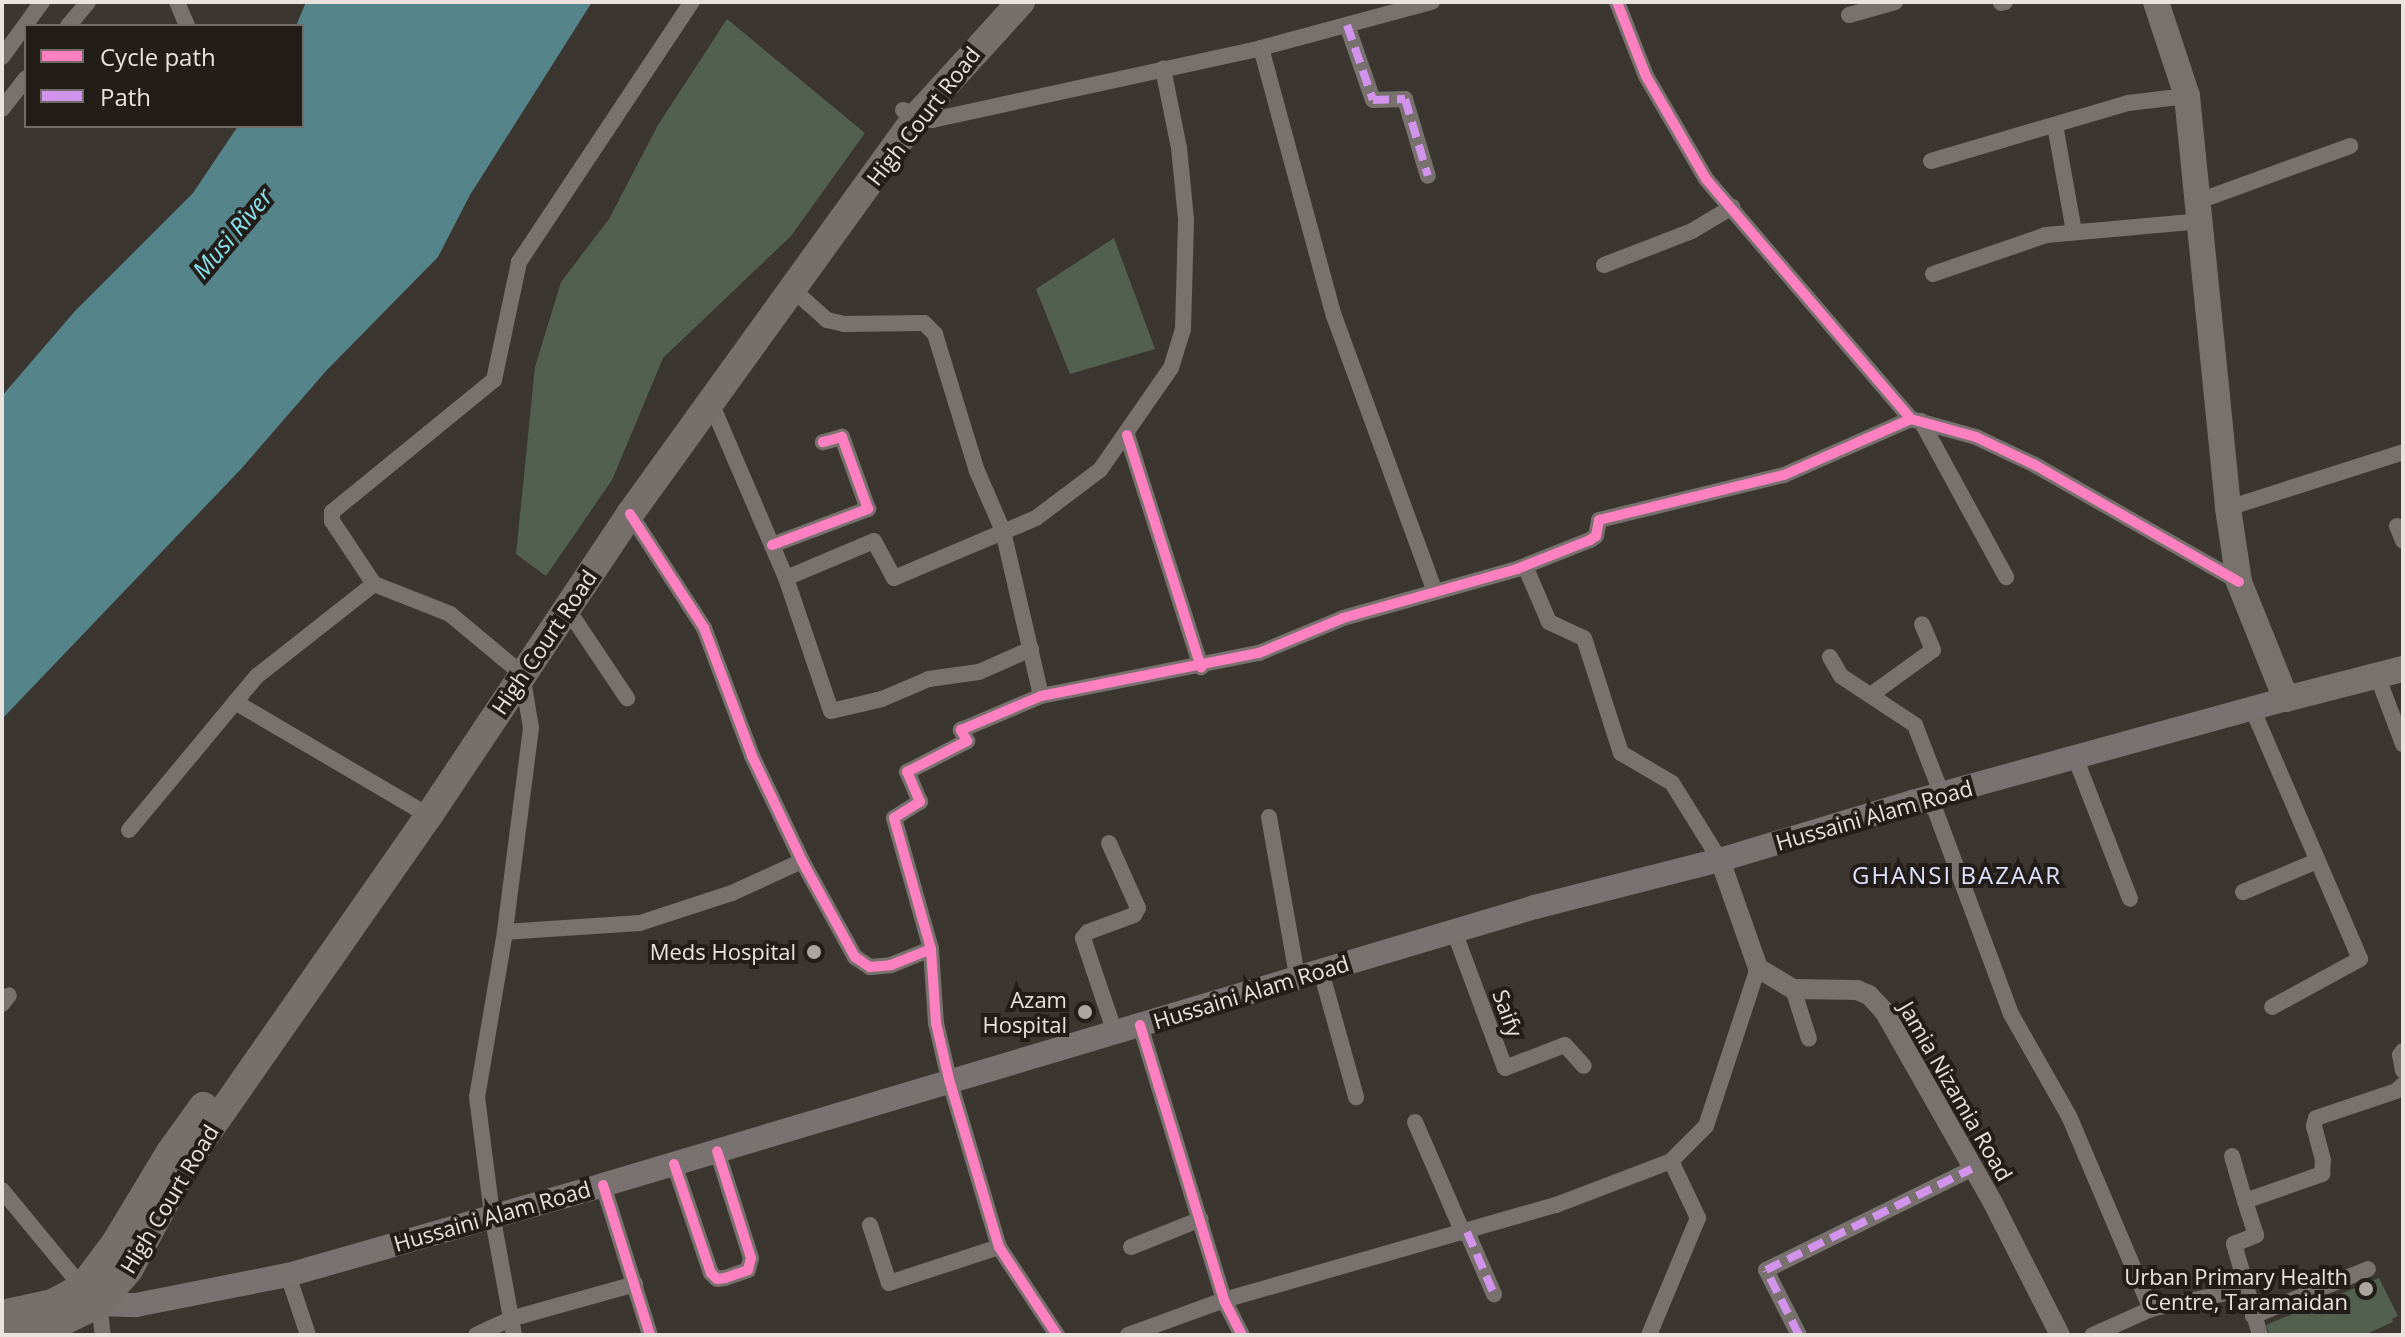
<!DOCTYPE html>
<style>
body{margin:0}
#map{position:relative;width:2405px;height:1337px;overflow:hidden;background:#3c3631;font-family:"Open Sans",sans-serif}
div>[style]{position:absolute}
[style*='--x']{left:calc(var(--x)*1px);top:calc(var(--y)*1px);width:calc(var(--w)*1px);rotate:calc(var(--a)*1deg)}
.green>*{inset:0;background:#51604f}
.water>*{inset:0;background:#55848b}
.minor>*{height:16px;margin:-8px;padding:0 8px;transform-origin:8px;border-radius:8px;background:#78716e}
.tertiary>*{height:20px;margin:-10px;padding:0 10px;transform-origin:10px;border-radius:10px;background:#78716e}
.secondary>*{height:24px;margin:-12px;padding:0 12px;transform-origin:12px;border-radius:12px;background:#7a7270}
.primary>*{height:26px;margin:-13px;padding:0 13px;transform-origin:13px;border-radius:13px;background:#78716d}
.trunk>*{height:28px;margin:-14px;padding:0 14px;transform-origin:14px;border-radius:14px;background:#776f6b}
.quiet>*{height:8px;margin-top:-4px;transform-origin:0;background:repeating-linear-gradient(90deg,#d193ec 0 16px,transparent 0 24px)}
.cycleway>*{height:10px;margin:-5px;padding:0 5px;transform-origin:5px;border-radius:5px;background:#ff80c0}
.dots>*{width:22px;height:22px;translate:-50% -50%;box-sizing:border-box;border:4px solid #231d1a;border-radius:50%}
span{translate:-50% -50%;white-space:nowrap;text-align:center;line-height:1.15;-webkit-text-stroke:8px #231d1a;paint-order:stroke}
.street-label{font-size:22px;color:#e9e2dd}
.poi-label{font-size:22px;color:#e9e2dd}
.right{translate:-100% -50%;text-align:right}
.water-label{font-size:24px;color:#88e2ee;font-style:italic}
.neighbourhood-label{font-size:24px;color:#dfe1fe;letter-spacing:2px}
.frame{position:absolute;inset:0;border:4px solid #e9e2dd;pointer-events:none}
.legend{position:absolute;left:24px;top:24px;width:280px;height:104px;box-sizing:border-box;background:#231d1a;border:2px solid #726c68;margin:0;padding:10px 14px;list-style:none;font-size:24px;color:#e9e2dd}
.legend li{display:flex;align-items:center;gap:16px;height:40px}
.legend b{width:40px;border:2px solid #726c68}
</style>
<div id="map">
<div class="green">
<i style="clip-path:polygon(727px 19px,865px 133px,791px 236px,663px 358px,612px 480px,546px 576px,516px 554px,535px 367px,561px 282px,609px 219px,658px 125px)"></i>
<i style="clip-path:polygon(1114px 238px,1155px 349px,1070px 374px,1036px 289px)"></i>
<i style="clip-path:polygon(2379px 1278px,2398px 1316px,2392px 1319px,2393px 1322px,2364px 1335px,2270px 1335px,2266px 1325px)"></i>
</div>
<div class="water">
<i style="clip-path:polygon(306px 2px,592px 2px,470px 195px,438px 257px,326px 371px,241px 469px,2px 719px,2px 396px,75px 311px,193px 193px,238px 126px,302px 126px,302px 26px,296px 26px)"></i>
</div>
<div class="minor">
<i style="--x:177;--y:2;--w:26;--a:67"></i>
<i style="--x:1617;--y:2;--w:79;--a:68.6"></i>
<i style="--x:1646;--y:76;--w:119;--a:59.8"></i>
<i style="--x:1706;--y:179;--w:316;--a:49.5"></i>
<i style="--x:2001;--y:3;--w:4;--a:-14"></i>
<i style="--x:1849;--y:15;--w:48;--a:-15.8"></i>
<i style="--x:1347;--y:25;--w:79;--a:70.9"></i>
<i style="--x:1373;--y:100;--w:32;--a:-2"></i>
<i style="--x:1405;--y:99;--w:80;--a:73.4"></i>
<i style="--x:68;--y:26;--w:31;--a:-50"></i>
<i style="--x:1261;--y:48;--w:278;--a:74.8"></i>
<i style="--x:1334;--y:316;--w:294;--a:69.9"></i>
<i style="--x:2;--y:57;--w:68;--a:-54"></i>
<i style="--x:2;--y:109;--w:39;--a:-52"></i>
<i style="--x:903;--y:110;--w:31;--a:19"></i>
<i style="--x:932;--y:120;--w:337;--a:-12.3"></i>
<i style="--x:1261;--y:48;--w:177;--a:-15.1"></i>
<i style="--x:2055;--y:125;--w:109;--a:79.9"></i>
<i style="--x:1931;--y:161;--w:205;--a:-16.4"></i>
<i style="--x:2128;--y:103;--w:59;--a:-6.8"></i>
<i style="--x:2199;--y:201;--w:161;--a:-20"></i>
<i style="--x:1604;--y:265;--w:94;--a:-21.1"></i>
<i style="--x:1692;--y:231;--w:47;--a:-31"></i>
<i style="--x:1933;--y:274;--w:120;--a:-19"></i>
<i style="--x:2046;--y:235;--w:157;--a:-5.1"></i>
<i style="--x:791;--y:288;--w:48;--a:41.6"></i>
<i style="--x:827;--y:320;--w:17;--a:13"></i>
<i style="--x:844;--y:324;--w:80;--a:-0.7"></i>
<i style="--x:924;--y:323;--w:16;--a:45"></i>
<i style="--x:935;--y:334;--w:143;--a:73"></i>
<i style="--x:977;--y:471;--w:65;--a:66.6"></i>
<i style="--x:1003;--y:531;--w:169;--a:77"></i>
<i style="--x:711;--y:403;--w:190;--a:66.8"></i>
<i style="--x:786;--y:578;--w:140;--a:71.3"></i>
<i style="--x:831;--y:711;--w:52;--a:-13.2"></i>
<i style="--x:882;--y:699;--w:51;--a:-23.1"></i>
<i style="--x:929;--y:679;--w:50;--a:-8"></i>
<i style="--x:979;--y:672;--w:57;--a:-23.9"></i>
<i style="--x:1921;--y:421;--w:178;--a:61.4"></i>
<i style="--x:1127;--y:435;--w:244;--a:72.3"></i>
<i style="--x:2228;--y:508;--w:184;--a:-17.7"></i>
<i style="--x:630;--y:514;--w:136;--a:57"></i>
<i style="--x:704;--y:628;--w:137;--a:69.4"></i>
<i style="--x:752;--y:756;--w:116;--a:64.5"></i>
<i style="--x:802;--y:861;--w:110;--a:61.1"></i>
<i style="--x:855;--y:957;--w:18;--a:34"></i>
<i style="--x:870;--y:967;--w:21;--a:-5"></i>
<i style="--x:891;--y:965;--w:43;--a:-21.8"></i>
<i style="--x:2397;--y:526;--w:16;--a:68"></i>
<i style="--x:772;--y:545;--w:103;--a:-20.6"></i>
<i style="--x:868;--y:509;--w:77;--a:-109.9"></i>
<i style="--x:842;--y:437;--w:20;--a:165"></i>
<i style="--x:1525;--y:566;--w:61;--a:66.8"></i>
<i style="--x:1549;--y:622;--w:38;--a:25"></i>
<i style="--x:1584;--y:638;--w:121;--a:72.2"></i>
<i style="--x:1621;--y:753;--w:59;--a:30.5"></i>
<i style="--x:1672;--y:783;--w:91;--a:58.1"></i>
<i style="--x:786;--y:578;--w:95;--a:-22.8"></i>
<i style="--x:874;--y:541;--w:42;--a:61.6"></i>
<i style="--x:894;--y:578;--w:154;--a:-22.9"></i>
<i style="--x:1036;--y:518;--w:80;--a:-36.9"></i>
<i style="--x:1100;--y:470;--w:124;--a:-55.2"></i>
<i style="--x:1171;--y:368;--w:41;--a:-72.9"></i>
<i style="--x:1183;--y:329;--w:110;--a:-88.4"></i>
<i style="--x:1186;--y:219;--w:71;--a:-95.6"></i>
<i style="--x:1179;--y:148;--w:81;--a:-101.4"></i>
<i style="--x:374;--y:584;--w:76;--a:-123.7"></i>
<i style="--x:332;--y:521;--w:9;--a:-90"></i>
<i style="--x:332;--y:512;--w:209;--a:-39.2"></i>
<i style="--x:494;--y:380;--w:121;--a:-78"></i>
<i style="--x:519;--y:262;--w:312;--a:-56.4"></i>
<i style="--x:566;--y:607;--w:110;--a:56.2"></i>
<i style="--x:1830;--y:657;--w:22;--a:60"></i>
<i style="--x:1841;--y:676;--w:89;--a:33.5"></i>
<i style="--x:1915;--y:725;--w:75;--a:68.9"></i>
<i style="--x:2377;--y:675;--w:74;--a:69.4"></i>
<i style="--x:1872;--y:694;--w:75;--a:-35.8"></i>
<i style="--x:1933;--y:650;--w:28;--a:-113"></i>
<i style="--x:235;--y:702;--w:210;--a:30.4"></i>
<i style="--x:2252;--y:708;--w:273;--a:66.7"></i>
<i style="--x:2360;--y:959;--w:100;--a:151.4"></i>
<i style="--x:2075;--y:757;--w:152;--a:68.8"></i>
<i style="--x:1914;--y:803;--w:20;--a:11"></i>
<i style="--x:1934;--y:807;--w:221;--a:69.6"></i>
<i style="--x:2011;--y:1014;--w:117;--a:60.4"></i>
<i style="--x:2069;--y:1116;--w:210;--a:67"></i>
<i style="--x:2151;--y:1309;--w:64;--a:155.9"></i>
<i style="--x:1269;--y:817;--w:161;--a:80"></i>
<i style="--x:129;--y:830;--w:200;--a:-50.3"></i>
<i style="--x:257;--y:676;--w:149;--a:-38.2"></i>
<i style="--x:374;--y:584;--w:82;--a:21.5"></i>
<i style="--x:450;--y:614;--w:94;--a:39.8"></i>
<i style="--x:522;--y:674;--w:55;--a:80.5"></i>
<i style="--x:531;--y:728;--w:206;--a:97.3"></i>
<i style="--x:505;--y:932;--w:167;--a:99.6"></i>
<i style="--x:477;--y:1097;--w:118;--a:82.7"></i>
<i style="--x:492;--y:1214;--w:123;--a:79.7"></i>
<i style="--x:1109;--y:843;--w:71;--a:66"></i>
<i style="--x:1138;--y:908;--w:8;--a:120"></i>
<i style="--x:1134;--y:915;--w:49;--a:159.7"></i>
<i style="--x:1088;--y:932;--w:8;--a:130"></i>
<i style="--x:1083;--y:938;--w:100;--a:71.4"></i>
<i style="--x:2243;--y:892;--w:80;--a:-22.7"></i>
<i style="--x:1454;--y:931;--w:146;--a:69.6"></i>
<i style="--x:1505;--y:1068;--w:64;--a:-21"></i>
<i style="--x:1565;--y:1045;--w:28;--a:48"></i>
<i style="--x:505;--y:932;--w:135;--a:-3.8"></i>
<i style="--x:640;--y:923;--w:97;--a:-18.1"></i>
<i style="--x:732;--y:893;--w:77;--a:-24.6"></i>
<i style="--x:1321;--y:971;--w:131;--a:74.5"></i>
<i style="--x:1793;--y:989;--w:52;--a:72.3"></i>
<i style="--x:2;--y:1004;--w:11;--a:-52"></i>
<i style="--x:1140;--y:1025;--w:288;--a:73"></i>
<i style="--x:1224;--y:1300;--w:39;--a:63"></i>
<i style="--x:2403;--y:1051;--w:5;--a:127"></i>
<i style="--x:2400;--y:1055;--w:16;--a:79"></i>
<i style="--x:1415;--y:1122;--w:121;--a:66.6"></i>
<i style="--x:2232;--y:1156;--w:47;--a:73.9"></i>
<i style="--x:674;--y:1164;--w:115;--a:71.3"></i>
<i style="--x:711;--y:1273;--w:8;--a:45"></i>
<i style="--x:717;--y:1279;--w:8;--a:-7"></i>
<i style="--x:725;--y:1278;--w:24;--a:-19"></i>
<i style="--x:748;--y:1270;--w:12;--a:-76"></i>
<i style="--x:751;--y:1258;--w:112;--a:-107.6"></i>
<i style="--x:603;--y:1185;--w:157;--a:72.6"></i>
<i style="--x:2;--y:1190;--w:126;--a:50.5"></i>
<i style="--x:870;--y:1225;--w:61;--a:71.9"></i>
<i style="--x:889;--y:1283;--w:116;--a:-18.1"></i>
<i style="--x:1467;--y:1232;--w:68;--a:66.5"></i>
<i style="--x:1131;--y:1247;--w:75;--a:-21.8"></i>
<i style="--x:288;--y:1275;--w:63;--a:71.6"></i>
<i style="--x:99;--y:1304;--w:31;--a:83"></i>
<i style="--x:2151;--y:1309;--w:96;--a:-12"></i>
<i style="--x:2253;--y:1316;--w:124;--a:-22.2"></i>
<i style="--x:476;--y:1335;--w:38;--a:-25"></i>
<i style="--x:510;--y:1319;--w:130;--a:-15.6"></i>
<i style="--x:1057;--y:1335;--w:105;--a:-123.4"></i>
<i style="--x:999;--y:1247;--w:175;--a:-106.6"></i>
<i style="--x:949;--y:1079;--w:57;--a:-103.1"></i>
<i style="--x:936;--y:1023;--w:74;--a:-93.9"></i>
<i style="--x:931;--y:949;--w:136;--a:-105.8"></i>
<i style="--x:894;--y:818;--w:31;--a:-32"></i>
<i style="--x:920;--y:802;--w:33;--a:-113"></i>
<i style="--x:907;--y:772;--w:68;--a:-27.3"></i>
<i style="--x:967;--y:741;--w:13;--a:-119"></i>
<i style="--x:961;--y:730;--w:87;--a:-23"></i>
<i style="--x:1041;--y:696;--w:222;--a:-11.2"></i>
<i style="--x:1259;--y:653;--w:91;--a:-22.6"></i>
<i style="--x:1343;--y:618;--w:181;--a:-15.7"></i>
<i style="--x:1517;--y:569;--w:79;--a:-21.7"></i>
<i style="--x:1590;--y:540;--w:7;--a:-34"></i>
<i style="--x:1596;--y:536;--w:16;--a:-79"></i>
<i style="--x:1599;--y:520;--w:190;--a:-13.7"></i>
<i style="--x:1784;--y:475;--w:139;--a:-23.8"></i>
<i style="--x:1911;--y:419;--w:67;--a:15.5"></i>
<i style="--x:1976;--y:437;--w:65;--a:25.4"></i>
<i style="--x:2035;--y:465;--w:235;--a:29.8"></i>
<i style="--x:1128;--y:1335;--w:102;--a:-20"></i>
<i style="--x:1224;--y:1300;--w:345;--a:-16"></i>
<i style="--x:1556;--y:1205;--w:123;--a:-20.9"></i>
<i style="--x:1671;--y:1161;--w:49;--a:-45"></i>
<i style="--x:1706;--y:1126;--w:166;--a:-71.8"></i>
<i style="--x:1649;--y:1335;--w:127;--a:-67.3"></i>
<i style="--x:1698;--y:1218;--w:63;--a:-115.3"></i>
<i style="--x:1799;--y:1335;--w:73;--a:-116.9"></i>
<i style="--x:1766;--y:1270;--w:229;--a:-26.2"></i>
<i style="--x:2260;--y:1335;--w:95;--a:-105.9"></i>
<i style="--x:2234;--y:1244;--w:24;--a:-22"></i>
<i style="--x:2256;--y:1235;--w:36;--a:-108"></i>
<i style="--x:2245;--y:1201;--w:82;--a:-19.3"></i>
<i style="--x:2322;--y:1174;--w:14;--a:-86"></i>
<i style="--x:2323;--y:1160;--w:35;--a:-105"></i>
<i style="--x:2314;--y:1126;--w:8;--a:-76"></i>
<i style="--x:2316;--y:1118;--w:84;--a:-18.6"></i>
<i style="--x:2396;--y:1091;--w:9;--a:-41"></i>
</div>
<div class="tertiary">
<i style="--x:1720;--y:860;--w:114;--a:70.6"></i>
<i style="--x:1758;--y:968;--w:41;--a:31"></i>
<i style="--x:1793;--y:989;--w:64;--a:0.9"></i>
<i style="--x:1857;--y:990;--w:13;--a:23"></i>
<i style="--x:1869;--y:995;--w:22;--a:47"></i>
<i style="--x:1884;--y:1011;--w:221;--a:60.4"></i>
<i style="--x:1993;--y:1203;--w:148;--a:63.1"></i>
</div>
<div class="secondary">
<i style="--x:89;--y:1295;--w:13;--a:42"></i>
<i style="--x:99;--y:1304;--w:37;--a:2"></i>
<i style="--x:136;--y:1305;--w:155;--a:-11.2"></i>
<i style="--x:288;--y:1275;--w:328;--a:-15.9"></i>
<i style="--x:603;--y:1185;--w:973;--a:-16.61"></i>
<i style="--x:1535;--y:907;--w:191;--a:-14.3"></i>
<i style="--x:1720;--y:860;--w:201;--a:-16.8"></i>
<i style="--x:1912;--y:802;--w:388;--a:-15.4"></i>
</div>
<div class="primary">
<i style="--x:2156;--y:2;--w:99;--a:71.7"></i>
<i style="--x:2187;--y:96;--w:414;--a:84.3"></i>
<i style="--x:2228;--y:508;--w:75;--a:81.5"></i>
<i style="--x:2239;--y:582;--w:126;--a:68.1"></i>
<i style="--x:2286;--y:699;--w:121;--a:-14.4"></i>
</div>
<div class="trunk">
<i style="--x:7;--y:1313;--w:46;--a:-12.5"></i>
<i style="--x:52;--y:1303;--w:34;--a:-28"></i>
<i style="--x:82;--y:1287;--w:55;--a:-53.1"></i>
<i style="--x:115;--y:1243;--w:106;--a:-58.9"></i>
<i style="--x:170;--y:1152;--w:57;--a:-54.3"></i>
<i style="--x:2;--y:1327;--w:54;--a:-2.1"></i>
<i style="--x:56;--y:1325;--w:48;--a:-26"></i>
<i style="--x:99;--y:1304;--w:45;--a:-48.6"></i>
<i style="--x:129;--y:1270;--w:119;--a:-61.9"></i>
<i style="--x:185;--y:1165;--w:424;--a:-55.1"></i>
<i style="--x:428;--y:817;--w:364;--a:-56.3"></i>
<i style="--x:630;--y:514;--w:492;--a:-54.2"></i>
<i style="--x:918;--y:115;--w:153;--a:-47.7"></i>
</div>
<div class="quiet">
<i style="--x:1347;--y:25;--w:79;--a:70.9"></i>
<i style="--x:1373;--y:100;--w:32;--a:-2"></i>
<i style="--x:1405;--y:99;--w:80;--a:73.4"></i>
<i style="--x:1467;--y:1232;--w:68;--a:66.5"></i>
<i style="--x:1799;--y:1335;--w:73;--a:-116.9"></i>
<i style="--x:1766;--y:1270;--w:229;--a:-26.2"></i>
</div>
<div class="cycleway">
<i style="--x:1617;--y:2;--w:79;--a:68.6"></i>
<i style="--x:1646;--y:76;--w:119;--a:59.8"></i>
<i style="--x:1706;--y:179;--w:316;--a:49.5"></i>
<i style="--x:1127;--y:435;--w:244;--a:72.3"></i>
<i style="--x:630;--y:514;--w:136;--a:57"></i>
<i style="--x:704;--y:628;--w:137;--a:69.4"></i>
<i style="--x:752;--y:756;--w:116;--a:64.5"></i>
<i style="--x:802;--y:861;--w:110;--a:61.1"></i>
<i style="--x:855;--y:957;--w:18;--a:34"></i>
<i style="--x:870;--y:967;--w:21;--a:-5"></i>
<i style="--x:891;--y:965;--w:43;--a:-21.8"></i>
<i style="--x:772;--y:545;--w:103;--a:-20.6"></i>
<i style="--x:868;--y:509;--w:77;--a:-109.9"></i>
<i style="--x:842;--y:437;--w:20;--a:165"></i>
<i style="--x:1140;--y:1025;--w:288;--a:73"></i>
<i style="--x:1224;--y:1300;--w:39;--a:63"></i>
<i style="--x:674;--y:1164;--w:115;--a:71.3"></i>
<i style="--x:711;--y:1273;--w:8;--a:45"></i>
<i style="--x:717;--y:1279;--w:8;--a:-7"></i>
<i style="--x:725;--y:1278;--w:24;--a:-19"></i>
<i style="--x:748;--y:1270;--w:12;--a:-76"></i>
<i style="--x:751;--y:1258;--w:112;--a:-107.6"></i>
<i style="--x:603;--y:1185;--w:157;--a:72.6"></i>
<i style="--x:1057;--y:1335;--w:105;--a:-123.4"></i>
<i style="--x:999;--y:1247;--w:175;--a:-106.6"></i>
<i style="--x:949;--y:1079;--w:57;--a:-103.1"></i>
<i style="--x:936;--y:1023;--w:74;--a:-93.9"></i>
<i style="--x:931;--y:949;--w:136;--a:-105.8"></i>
<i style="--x:894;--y:818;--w:31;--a:-32"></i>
<i style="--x:920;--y:802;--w:33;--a:-113"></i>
<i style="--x:907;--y:772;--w:68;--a:-27.3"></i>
<i style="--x:967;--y:741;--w:13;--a:-119"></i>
<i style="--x:961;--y:730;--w:87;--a:-23"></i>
<i style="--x:1041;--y:696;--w:222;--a:-11.2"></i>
<i style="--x:1259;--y:653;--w:91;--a:-22.6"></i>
<i style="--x:1343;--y:618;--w:181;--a:-15.7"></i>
<i style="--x:1517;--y:569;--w:79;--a:-21.7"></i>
<i style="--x:1590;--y:540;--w:7;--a:-34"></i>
<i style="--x:1596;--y:536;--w:16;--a:-79"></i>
<i style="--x:1599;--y:520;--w:190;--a:-13.7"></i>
<i style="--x:1784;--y:475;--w:139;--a:-23.8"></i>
<i style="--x:1911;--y:419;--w:67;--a:15.5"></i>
<i style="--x:1976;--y:437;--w:65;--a:25.4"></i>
<i style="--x:2035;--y:465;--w:235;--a:29.8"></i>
</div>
<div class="dots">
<i style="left:814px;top:952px;background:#aca6a1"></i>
<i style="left:1085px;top:1012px;background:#aca6a1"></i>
<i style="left:2366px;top:1289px;background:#aca6a1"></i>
</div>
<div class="street-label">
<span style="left:923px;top:116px;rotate:-52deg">High Court Road</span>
<span style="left:544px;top:642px;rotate:-56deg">High Court Road</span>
<span style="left:1874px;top:815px;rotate:-16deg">Hussaini Alam Road</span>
<span style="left:1251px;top:992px;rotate:-17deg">Hussaini Alam Road</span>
<span style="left:1508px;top:1013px;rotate:70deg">Saify</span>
<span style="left:1956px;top:1091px;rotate:60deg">Jamia Nizamia Road</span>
<span style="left:169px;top:1199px;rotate:-59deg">High Court Road</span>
<span style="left:492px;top:1216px;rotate:-16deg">Hussaini Alam Road</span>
</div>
<div class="poi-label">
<span class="right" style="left:796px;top:952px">Meds Hospital</span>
<span class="right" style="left:1067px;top:1012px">Azam<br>Hospital</span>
<span class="right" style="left:2348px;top:1289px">Urban Primary Health<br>Centre, Taramaidan</span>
</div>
<div class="water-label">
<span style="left:232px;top:233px;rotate:-50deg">Musi River</span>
</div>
<div class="neighbourhood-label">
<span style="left:1957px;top:875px">GHANSI BAZAAR</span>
</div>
<div class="frame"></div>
<ul class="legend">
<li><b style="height:10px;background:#ff80c0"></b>Cycle path</li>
<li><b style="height:10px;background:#d193ec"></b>Path</li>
</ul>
</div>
